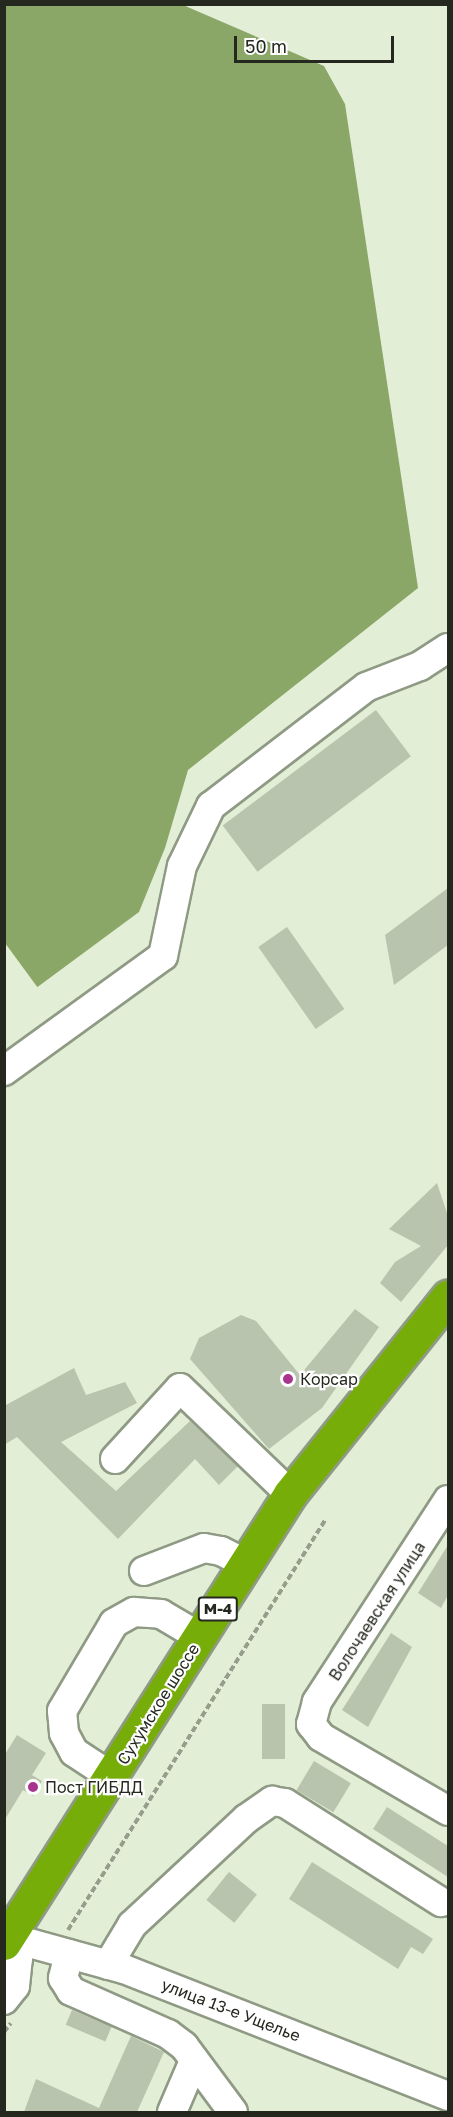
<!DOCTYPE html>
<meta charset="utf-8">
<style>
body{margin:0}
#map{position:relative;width:453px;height:2117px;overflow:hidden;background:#e3eed7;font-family:"Golos Text",sans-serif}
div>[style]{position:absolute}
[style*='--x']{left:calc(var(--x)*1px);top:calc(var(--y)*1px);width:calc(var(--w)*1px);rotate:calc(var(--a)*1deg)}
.water>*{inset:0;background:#8aa767}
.pier>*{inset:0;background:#e3eed7}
.building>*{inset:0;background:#b9c4ae;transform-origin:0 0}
.path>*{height:4px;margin-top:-2px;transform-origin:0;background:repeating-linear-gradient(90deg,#959d8c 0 6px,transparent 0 9px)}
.roads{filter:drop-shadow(2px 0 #8f9a84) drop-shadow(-2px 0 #8f9a84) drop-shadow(0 2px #8f9a84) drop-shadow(0 -2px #8f9a84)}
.minor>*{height:28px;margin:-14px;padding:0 14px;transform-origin:14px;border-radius:14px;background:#fff}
.highway>*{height:33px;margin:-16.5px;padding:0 16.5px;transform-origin:16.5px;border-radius:16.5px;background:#77ad08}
.dots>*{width:16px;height:16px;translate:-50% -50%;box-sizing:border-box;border:3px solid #fff;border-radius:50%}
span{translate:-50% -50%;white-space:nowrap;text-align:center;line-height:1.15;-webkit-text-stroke:4.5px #fff;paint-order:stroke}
.shield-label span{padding:2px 4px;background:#fff;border:2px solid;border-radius:4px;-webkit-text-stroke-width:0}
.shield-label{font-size:15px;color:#24281f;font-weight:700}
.poi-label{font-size:16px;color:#24281f}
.left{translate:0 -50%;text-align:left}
.street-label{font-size:16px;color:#24281f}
.frame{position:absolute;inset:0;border:6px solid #24281f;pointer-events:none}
.scale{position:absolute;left:234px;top:36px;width:160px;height:27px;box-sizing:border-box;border:3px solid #24281f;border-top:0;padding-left:8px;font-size:18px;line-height:21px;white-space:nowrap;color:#24281f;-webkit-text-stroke:4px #fff;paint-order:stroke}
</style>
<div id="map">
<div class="water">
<i style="clip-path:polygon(5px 5px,183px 5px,324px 66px,345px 104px,418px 588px,188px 770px,165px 848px,139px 912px,5px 1011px)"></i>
</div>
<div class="pier">
<i style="clip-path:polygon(5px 943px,38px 988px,4px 1014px,4px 943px)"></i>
</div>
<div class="building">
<i style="left:376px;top:710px;width:58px;height:192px;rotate:53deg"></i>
<i style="clip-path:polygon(448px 888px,448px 945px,394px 985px,385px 935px)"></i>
<i style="left:287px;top:927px;width:100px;height:35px;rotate:55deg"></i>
<i style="clip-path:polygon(437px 1183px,448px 1216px,448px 1245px,401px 1302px,380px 1283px,395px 1262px,421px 1246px,389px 1229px)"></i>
<i style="clip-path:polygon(355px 1309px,379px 1327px,322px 1408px,269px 1449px,190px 1359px,199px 1338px,241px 1315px,256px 1321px,300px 1375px)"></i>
<i style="clip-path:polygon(74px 1368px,86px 1395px,125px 1382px,137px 1403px,61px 1442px,116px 1491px,190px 1421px,238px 1466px,219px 1485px,195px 1459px,118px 1539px,17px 1437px,4px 1445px,4px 1406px)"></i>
<i style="clip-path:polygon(448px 1545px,448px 1595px,441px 1608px,418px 1593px)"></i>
<i style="clip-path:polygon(391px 1633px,412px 1647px,368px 1727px,342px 1710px)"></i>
<i style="left:262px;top:1704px;width:23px;height:55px"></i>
<i style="clip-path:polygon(17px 1735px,46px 1753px,32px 1775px,42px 1781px,33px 1796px,23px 1790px,4px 1821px,4px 1756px)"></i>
<i style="left:314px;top:1761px;width:43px;height:34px;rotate:31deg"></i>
<i style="clip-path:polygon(387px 1807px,448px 1846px,448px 1877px,373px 1829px)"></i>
<i style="clip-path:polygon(312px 1862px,433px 1939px,423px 1954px,411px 1947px,398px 1969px,289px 1899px)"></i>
<i style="left:229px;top:1872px;width:36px;height:36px;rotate:39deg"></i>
<i style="left:72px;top:2010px;width:43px;height:16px;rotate:23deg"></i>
<i style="clip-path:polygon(131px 2036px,164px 2052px,137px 2112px,24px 2112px,36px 2079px,99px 2108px)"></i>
</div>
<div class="path">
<i style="--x:68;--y:1930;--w:485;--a:-57.9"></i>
<i style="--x:4;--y:2032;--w:11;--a:-52"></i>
</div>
<div class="roads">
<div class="minor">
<i style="--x:4;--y:1071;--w:196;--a:-35.9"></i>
<i style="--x:163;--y:956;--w:92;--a:-78.1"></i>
<i style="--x:182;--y:866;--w:67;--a:-64.2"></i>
<i style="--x:211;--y:806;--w:195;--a:-37.5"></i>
<i style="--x:366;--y:687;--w:58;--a:-21.3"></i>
<i style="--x:420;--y:666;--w:33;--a:-33"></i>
<i style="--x:115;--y:1459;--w:96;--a:-47.5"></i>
<i style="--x:180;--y:1388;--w:153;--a:43.9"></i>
<i style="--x:448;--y:1500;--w:241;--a:123"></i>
<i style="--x:317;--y:1702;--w:23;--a:105"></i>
<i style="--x:311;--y:1724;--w:16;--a:52"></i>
<i style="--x:321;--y:1737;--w:147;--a:30.2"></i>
<i style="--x:144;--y:1571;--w:64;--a:-21"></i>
<i style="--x:204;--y:1548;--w:17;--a:10"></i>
<i style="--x:221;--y:1551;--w:28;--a:27"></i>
<i style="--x:112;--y:1777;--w:45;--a:-146.7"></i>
<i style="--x:74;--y:1752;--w:21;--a:-118"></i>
<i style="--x:64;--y:1733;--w:22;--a:-95"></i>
<i style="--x:62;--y:1711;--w:102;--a:-59.4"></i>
<i style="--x:114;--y:1623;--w:23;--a:-29"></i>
<i style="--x:134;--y:1612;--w:27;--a:4"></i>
<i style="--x:161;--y:1614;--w:45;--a:30.5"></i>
<i style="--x:4;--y:1936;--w:124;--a:15.4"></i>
<i style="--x:124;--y:1969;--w:348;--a:21.4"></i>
<i style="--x:69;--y:1954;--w:25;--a:104"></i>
<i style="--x:63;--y:1978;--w:15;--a:58"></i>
<i style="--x:71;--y:1991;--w:106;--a:23.9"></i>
<i style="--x:168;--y:2034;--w:20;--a:37"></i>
<i style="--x:184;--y:2046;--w:82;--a:53.4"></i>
<i style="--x:108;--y:1965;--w:47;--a:-59"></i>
<i style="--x:132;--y:1925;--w:156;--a:-42.9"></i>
<i style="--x:246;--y:1819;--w:32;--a:-35"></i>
<i style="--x:272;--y:1801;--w:13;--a:9"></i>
<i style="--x:285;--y:1803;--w:185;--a:32.4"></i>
<i style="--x:4;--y:2000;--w:18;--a:-52"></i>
<i style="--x:15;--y:1986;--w:27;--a:-84"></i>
<i style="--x:18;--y:1959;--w:23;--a:-113"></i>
<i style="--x:172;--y:2112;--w:56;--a:-66.7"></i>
</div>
<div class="highway">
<i style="--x:4;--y:1943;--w:532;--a:-57.5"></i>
<i style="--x:290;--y:1494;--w:253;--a:-51.3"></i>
</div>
</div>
<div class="dots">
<i style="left:288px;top:1379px;background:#a9348e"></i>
<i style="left:33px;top:1787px;background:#a9348e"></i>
</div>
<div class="shield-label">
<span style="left:218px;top:1609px">М-4</span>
</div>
<div class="poi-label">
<span class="left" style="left:300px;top:1379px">Корсар</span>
<span class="left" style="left:45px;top:1787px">Пост ГИБДД</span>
</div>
<div class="street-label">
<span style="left:377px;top:1611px;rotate:-57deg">Волочаевская улица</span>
<span style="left:158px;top:1704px;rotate:-58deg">Сухумское шоссе</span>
<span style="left:231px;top:2010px;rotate:21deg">улица 13-е Ущелье</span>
</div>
<div class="frame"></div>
<div class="scale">50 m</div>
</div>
